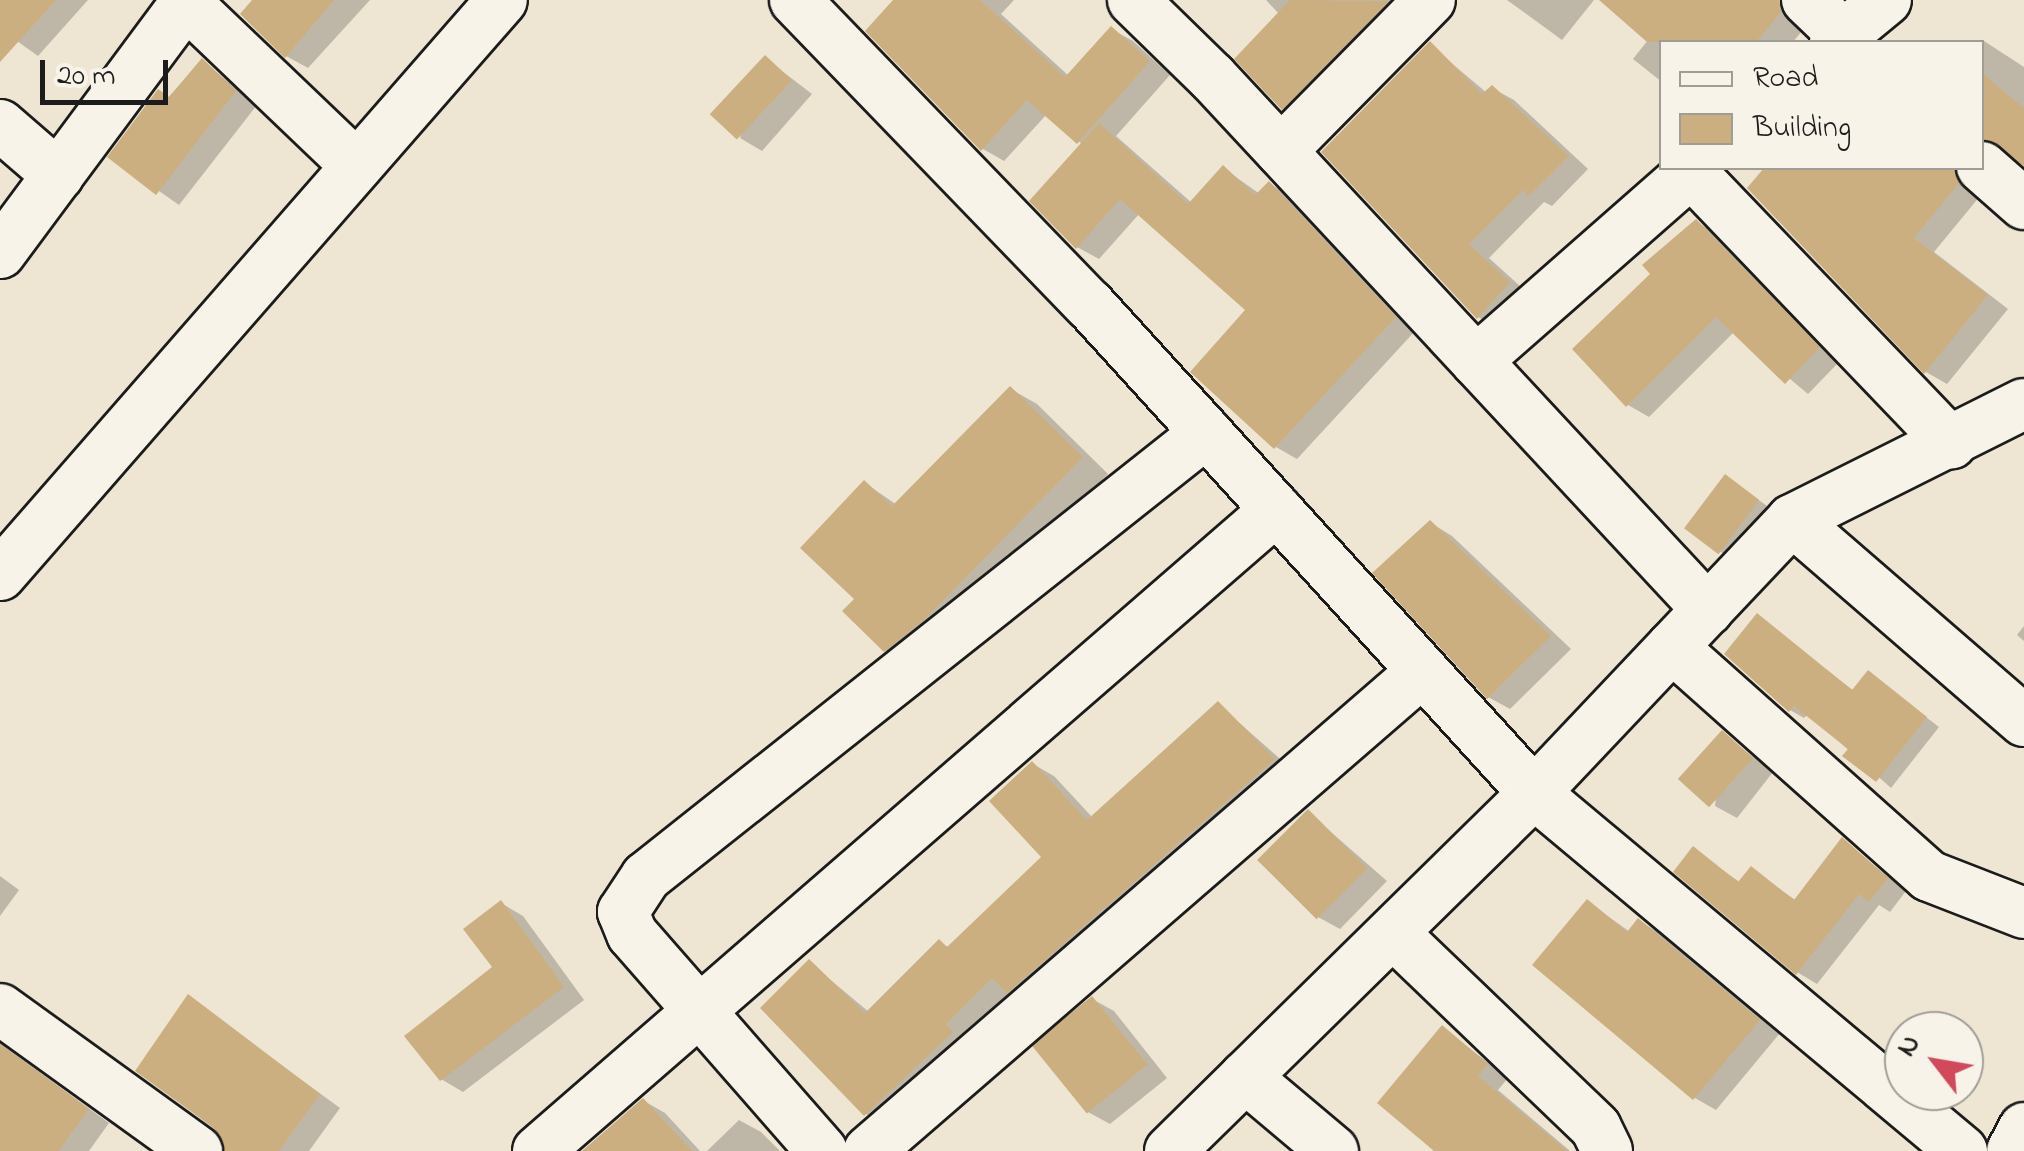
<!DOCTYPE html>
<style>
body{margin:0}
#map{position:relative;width:2024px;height:1151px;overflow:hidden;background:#eee5d3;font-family:"Indie Flower",sans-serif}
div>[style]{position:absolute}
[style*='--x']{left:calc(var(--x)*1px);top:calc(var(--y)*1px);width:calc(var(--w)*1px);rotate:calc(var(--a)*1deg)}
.shadow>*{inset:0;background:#0003}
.building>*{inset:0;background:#ccaf81;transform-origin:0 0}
.roads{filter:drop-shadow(2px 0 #1c1c1c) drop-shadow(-2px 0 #1c1c1c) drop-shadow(0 2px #1c1c1c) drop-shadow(0 -2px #1c1c1c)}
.minor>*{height:50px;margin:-25px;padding:0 25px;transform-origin:25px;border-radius:25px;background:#f7f3e8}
span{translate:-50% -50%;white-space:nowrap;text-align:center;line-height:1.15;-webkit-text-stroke:9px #f7f3e8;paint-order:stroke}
.legend{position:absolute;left:1659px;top:40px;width:325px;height:130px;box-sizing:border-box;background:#f7f3e8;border:2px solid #9f9d96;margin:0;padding:12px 18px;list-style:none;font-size:30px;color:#1c1c1c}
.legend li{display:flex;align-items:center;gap:20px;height:50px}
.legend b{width:50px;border:2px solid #9f9d96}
.north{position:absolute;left:1884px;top:1011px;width:100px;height:100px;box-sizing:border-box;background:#f7f3e8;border:2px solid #9f9d96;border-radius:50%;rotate:301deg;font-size:28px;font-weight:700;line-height:40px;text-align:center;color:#1c1c1c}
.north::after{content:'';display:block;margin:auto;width:35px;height:45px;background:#d1495b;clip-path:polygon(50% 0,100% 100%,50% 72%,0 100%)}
.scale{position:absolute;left:40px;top:60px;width:128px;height:45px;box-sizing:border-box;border:5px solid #1c1c1c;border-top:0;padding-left:12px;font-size:30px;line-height:35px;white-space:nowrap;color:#1c1c1c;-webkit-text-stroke:8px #f7f3e8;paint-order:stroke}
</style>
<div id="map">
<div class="shadow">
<i style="clip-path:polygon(0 0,88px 0,38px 56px,0 29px)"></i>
<i style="clip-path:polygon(255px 0,370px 0,308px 68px,286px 56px)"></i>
<i style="clip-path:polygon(896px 0,1014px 0,1001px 14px,1069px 76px,1111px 29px,1133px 41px,1170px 75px,1116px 136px,1192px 203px,1223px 168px,1260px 194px,1270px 184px,1291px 196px,1416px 330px,1297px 459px,1276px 447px,1248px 310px,1140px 213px,1099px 259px,1077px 247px,1083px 145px,1047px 114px,1004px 161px,983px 149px)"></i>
<i style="clip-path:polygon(1266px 0,1412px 0,1305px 120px,1283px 108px,1280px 15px)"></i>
<i style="clip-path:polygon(1507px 0,1594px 0,1562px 40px)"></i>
<i style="clip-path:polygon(1603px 0,1810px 0,1806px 26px,1793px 42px,1662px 42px,1662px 82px,1633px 59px,1648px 40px)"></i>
<i style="clip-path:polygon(1984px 41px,2024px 67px,2024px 164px,2009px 150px,1982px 162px)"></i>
<i style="clip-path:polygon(1430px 45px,1487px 93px,1492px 88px,1514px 100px,1588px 169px,1552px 206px,1544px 202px,1489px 258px,1530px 295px,1500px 330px,1478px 317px)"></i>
<i style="clip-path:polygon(765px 58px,812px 94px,762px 151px,740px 138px)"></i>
<i style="clip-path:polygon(203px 61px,257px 105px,179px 205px,111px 157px)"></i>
<i style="clip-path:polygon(1768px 168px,1812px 168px,1830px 182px,1842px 168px,1979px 168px,1980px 196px,1934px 252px,2008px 309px,1947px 384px,1926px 372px,1750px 188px)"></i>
<i style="clip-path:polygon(1696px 222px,1718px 234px,1840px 361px,1808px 394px,1734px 332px,1649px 417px,1628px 405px,1654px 275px)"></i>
<i style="clip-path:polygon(1011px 389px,1037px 404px,1108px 474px,952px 633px,912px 665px,885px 650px,858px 599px,865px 483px,897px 505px)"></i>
<i style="clip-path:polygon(1725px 477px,1779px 514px,1740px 564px,1719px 551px)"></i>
<i style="clip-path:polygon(1431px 523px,1452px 536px,1571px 649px,1510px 709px,1488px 697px)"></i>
<i style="clip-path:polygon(1757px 616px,1854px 691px,1868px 673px,1939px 727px,1891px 788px,1808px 714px,1804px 718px,1790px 710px)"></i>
<i style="clip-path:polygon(2024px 626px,2024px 641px,2017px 635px)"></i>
<i style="clip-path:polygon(1218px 704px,1295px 772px,1030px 1004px,1010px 992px,887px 1126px,866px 1114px,809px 962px,869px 1012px,939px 942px,950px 948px,1044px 857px,1033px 764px,1054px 776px,1093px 818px)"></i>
<i style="clip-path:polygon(1723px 734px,1773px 772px,1737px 818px,1715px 806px)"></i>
<i style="clip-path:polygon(1308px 812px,1387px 881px,1340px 929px,1318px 917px)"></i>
<i style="clip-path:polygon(1843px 841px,1906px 891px,1890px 912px,1879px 905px,1817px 984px,1797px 972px,1694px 850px,1741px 883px,1751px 870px,1797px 901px)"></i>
<i style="clip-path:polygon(0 876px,19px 890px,0 916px)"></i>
<i style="clip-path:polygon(1588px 902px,1630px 932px,1639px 921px,1660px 933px,1780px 1033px,1716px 1110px,1695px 1098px)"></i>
<i style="clip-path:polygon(501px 903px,523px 916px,584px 1000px,463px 1092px,441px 1079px,496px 967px)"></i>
<i style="clip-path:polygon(189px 998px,340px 1108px,309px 1151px,243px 1151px,138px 1070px)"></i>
<i style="clip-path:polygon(1092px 999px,1114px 1011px,1167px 1078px,1110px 1124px,1088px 1112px)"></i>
<i style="clip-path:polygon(1443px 1028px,1508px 1078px,1498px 1090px,1570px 1151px,1442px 1151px)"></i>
<i style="clip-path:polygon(0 1035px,5px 1047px,109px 1123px,89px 1151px,0 1151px)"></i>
<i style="clip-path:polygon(644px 1101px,665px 1113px,700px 1151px,601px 1151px)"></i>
<i style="clip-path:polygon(739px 1120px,761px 1132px,780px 1151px,707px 1151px)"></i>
</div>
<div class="building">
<i style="clip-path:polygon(0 0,56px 0,0 62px)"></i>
<i style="clip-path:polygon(252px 0,334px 0,285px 58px,240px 14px)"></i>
<i style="clip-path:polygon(893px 0,980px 0,1065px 77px,1111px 26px,1150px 61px,1077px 144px,1027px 100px,981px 151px,865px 31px)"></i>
<i style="clip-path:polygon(1290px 0,1389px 1px,1282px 110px,1234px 59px)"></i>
<i style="clip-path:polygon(1599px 0,1779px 0,1781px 12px,1756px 42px,1647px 42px)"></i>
<i style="clip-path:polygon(1430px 41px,1482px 94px,1492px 85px,1569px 156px,1529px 196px,1523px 190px,1469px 244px,1510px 282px,1477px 319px,1321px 152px)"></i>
<i style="left:765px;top:55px;width:37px;height:81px;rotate:43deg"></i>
<i style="clip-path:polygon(202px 58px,236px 91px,156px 195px,107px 157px,158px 89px,169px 97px)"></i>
<i style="clip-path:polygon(1982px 73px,2024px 108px,2024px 166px,1982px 139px)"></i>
<i style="clip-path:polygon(1099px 123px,1188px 204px,1223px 165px,1255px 195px,1269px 181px,1396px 317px,1274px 449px,1190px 372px,1245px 310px,1120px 199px,1076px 249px,1029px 201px)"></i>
<i style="clip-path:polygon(1764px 168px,1954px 168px,1959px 183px,1914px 238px,1988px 295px,1924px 374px,1747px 188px)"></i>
<i style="clip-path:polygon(1696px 219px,1820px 347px,1785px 384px,1716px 317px,1626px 407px,1572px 349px,1650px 274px,1642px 265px)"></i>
<i style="clip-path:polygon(1010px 386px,1083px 457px,926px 618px,884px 652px,842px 611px,854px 599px,800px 548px,864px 480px,892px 506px)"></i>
<i style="left:1725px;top:474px;width:43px;height:68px;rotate:37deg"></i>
<i style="clip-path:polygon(1430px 520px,1551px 636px,1487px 699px,1372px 573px)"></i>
<i style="clip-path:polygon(1757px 613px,1852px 690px,1868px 670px,1927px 717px,1876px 782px,1842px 756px,1848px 749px,1794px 706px,1789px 712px,1724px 654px)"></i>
<i style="clip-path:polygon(1218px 701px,1275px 759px,1007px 993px,992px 978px,946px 1024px,953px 1032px,864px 1116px,760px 1008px,809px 959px,865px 1013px,939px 939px,947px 947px,1041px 857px,989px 801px,1032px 761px,1087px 820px)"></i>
<i style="left:1722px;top:730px;width:42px;height:66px;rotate:42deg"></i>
<i style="left:1308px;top:809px;width:84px;height:72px;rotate:45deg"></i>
<i style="clip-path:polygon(1842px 837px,1888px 878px,1869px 902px,1859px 894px,1796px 975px,1673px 872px,1693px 846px,1738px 882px,1751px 866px,1794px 900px)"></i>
<i style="clip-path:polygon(1587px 899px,1627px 932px,1638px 918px,1760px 1020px,1693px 1100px,1532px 965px)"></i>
<i style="clip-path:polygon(501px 900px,564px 987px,440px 1081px,404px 1036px,492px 967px,463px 929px)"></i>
<i style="clip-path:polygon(188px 994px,320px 1094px,279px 1151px,225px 1151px,214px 1128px,135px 1071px)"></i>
<i style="left:1092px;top:996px;width:88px;height:78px;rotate:51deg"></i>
<i style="clip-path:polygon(1442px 1025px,1488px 1064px,1478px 1076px,1567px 1151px,1434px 1151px,1377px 1103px)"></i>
<i style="clip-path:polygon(0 1044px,89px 1109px,59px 1151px,0 1151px)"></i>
<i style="clip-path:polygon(643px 1098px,692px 1151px,582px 1151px)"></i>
</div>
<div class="roads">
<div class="minor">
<i style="--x:183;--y:0;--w:240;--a:43.7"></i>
<i style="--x:795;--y:0;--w:423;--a:46"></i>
<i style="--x:1089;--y:304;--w:661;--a:47.7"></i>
<i style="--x:1534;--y:793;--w:558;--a:39.91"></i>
<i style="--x:1133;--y:0;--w:110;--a:44.3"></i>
<i style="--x:1212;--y:77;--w:728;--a:47.06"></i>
<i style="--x:1807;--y:0;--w:61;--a:43.7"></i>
<i style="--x:1835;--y:42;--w:66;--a:-39.5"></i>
<i style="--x:0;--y:125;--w:77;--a:40.8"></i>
<i style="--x:1281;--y:151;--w:212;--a:-45.4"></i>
<i style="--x:1982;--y:167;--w:56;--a:41.4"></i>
<i style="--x:1691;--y:172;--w:376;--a:46.2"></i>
<i style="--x:0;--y:253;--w:312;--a:-53.4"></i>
<i style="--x:1476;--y:361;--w:293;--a:-41.3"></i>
<i style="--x:1792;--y:520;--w:307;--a:40.9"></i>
<i style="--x:0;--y:575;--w:763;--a:-48.88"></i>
<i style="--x:1672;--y:647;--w:344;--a:41.7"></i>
<i style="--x:1929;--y:876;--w:102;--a:21.3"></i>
<i style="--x:1393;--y:933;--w:281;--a:43.8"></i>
<i style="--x:1596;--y:1128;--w:25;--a:64"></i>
<i style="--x:0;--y:1009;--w:243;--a:35.8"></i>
<i style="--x:1245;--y:1077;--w:115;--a:40.1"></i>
<i style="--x:538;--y:1151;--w:978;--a:-40.98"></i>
<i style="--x:822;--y:1151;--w:288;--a:-131.2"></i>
<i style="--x:632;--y:934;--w:24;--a:-112"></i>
<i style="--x:623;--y:912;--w:42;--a:-56.7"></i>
<i style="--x:646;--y:877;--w:715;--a:-38.41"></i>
<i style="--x:869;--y:1151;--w:733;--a:-40.91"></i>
<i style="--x:1170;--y:1151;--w:511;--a:-44.52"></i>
<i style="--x:1534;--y:793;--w:376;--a:-46.6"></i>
<i style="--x:1792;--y:520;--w:259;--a:-26.6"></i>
<i style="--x:2012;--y:1151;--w:26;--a:-62"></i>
</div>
</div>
<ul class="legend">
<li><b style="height:12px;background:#f7f3e8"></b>Road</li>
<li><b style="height:28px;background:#ccaf81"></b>Building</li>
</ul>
<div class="north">N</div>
<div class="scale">20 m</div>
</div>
